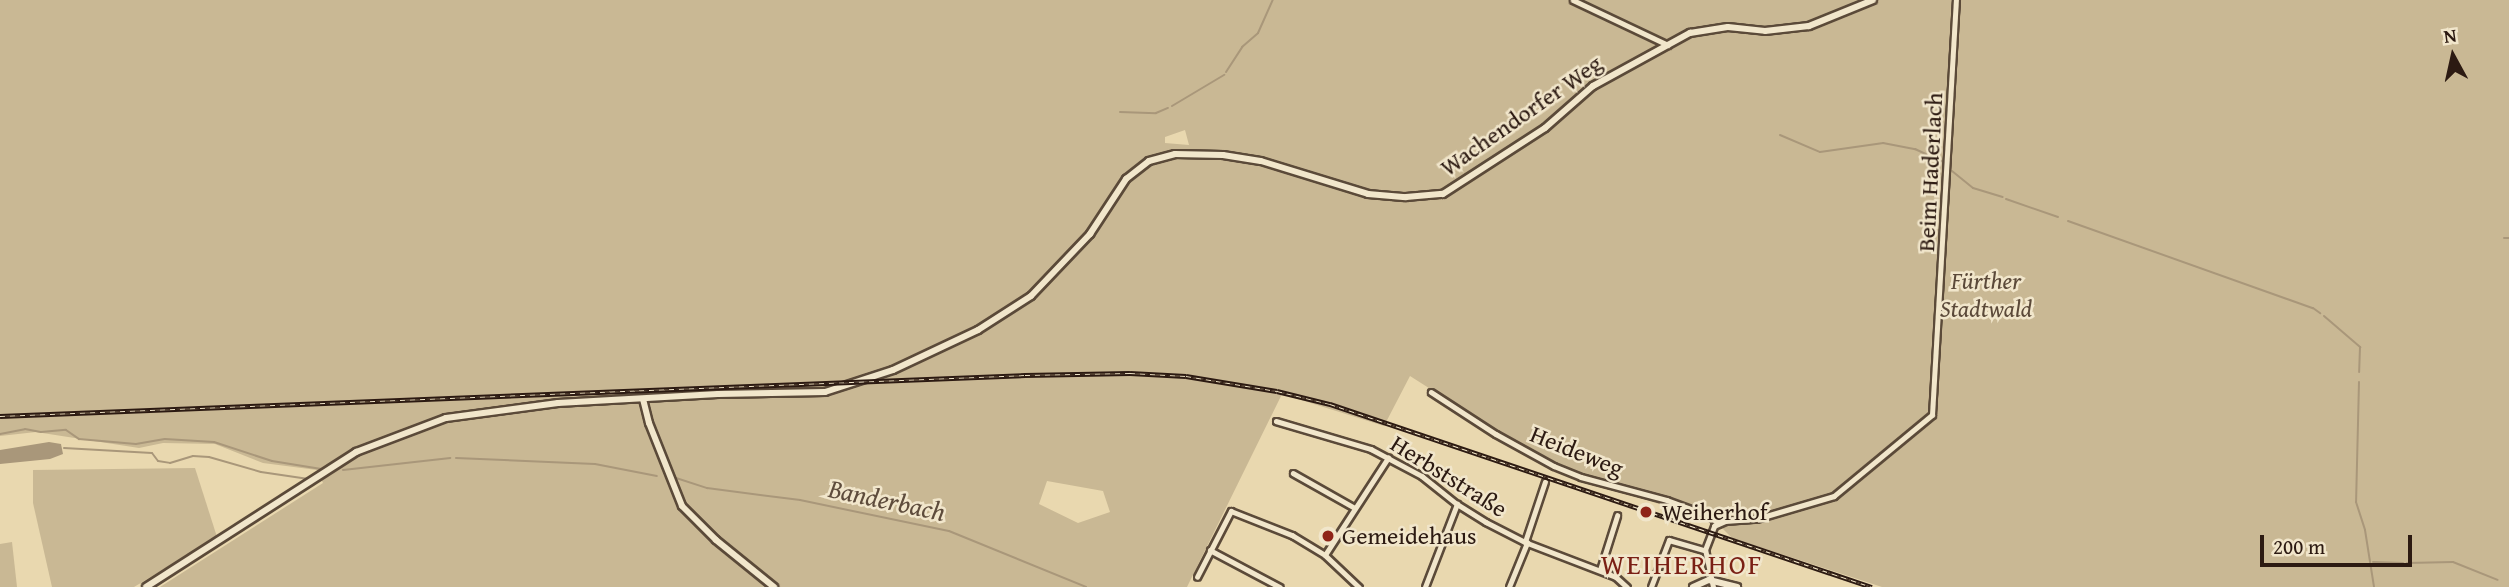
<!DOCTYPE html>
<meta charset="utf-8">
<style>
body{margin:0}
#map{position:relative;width:2509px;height:587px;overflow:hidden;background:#e9d8af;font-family:"Gentium Book Plus",serif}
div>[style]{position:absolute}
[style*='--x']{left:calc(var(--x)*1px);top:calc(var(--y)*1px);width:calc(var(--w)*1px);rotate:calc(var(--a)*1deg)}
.green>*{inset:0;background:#c9b894}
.water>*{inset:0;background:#a9977a}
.stream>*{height:2px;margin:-1px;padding:0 1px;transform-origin:1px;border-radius:1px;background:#a9977a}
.roads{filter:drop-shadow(2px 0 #5b4a39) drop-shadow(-2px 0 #5b4a39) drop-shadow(0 2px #5b4a39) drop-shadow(0 -2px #5b4a39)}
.minor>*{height:4.5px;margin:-2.25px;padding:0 2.25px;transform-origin:2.25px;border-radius:2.25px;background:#f1e6cb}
.tertiary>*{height:6px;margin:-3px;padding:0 3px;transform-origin:3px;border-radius:3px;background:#f1e6cb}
.rail>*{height:4.5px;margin-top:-2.25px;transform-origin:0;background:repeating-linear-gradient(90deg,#f1e6cb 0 5px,#2c1a12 0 10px);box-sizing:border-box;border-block:2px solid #2c1a12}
.dots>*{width:19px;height:19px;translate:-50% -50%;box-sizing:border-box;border:4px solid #f1e6cb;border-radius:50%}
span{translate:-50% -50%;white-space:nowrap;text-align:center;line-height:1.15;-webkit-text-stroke:5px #f1e6cb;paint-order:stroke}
.street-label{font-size:24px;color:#2c1a12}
.park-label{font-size:24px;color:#5b4939;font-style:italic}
.poi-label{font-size:24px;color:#2c1a12}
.left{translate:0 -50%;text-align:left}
.water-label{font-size:26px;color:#5e4c3c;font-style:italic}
.quarter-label{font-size:28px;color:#7a1f14;letter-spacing:2px}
.north{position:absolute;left:2418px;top:21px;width:70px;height:70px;-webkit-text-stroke:5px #f1e6cb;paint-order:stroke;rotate:352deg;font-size:19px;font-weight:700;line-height:28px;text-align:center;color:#2c1a12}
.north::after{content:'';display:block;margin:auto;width:24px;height:32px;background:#2c1a12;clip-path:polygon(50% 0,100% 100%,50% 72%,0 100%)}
.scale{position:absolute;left:2260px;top:535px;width:152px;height:32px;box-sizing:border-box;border:4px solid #2c1a12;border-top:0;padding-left:9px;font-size:21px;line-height:24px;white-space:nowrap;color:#2c1a12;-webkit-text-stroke:5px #f1e6cb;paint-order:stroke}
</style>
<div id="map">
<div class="green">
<i style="clip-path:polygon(evenodd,0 0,2509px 0,2509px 587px,1882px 587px,1732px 538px,1716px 522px,1564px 474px,1410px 376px,1384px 426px,1282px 394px,1187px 587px,160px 587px,323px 483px,317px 470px,263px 463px,215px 444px,163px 443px,139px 448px,36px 432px,0 436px,0 0,1185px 130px,1189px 145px,1165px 143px,1165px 137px,1185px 130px,0 0,1047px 481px,1103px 491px,1110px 512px,1078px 523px,1039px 504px,1047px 481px)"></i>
<i style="clip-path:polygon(195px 468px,217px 537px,134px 587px,52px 587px,33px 503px,33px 470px)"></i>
<i style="clip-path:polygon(12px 542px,17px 587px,0 587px,0 544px)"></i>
</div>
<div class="water">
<i style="clip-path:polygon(49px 442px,61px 444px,63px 454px,50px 459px,0 464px,0 450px)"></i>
</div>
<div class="stream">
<i style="--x:1226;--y:72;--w:30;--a:-57"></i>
<i style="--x:1242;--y:47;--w:21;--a:-41"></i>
<i style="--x:1258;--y:33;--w:36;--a:-66"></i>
<i style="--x:1172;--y:106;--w:61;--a:-30.8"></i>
<i style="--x:1120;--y:112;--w:36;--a:2"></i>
<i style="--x:1156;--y:113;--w:13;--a:-23"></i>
<i style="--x:1780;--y:135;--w:43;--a:23"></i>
<i style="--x:1820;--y:152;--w:64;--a:-8.1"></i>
<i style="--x:1883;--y:143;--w:33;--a:11"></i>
<i style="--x:1915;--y:149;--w:29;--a:25"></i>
<i style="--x:1952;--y:171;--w:27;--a:39"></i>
<i style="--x:1973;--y:188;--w:31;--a:17"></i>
<i style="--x:2006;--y:199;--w:55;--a:19.1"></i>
<i style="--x:2068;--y:221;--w:260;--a:19.6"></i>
<i style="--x:2313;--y:308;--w:9;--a:36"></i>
<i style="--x:2504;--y:238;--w:5;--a:0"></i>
<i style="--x:2324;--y:316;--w:48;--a:40.7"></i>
<i style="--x:2360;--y:347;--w:25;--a:92"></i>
<i style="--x:2359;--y:382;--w:120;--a:91.4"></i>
<i style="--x:2356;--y:502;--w:29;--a:72"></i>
<i style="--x:2365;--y:530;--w:58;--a:81"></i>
<i style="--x:0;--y:434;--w:25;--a:-11"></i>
<i style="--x:25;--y:429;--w:16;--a:11"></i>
<i style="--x:41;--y:432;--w:25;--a:-5"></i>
<i style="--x:66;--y:430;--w:16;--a:35"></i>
<i style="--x:79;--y:439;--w:57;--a:5"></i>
<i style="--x:136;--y:444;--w:29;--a:-10"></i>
<i style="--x:165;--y:439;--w:49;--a:3.5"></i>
<i style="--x:214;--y:442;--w:61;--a:18.1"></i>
<i style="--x:272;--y:461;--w:50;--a:9.3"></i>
<i style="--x:64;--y:448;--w:88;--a:3.3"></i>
<i style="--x:152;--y:453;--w:10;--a:53"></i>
<i style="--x:158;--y:461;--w:12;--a:9"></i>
<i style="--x:170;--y:463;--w:24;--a:-17"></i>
<i style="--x:193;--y:456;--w:16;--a:4"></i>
<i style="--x:209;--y:457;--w:54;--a:16.1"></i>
<i style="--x:261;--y:472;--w:48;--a:8.5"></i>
<i style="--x:456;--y:458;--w:139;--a:2.5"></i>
<i style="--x:595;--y:464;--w:63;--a:11"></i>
<i style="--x:343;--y:470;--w:108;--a:-6.4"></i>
<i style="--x:673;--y:477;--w:36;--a:18"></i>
<i style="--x:707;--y:488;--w:94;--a:7.4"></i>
<i style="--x:800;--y:500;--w:152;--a:11.8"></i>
<i style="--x:949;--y:531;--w:148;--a:22.2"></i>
<i style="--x:280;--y:498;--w:33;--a:-35"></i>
<i style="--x:2373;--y:562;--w:30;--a:2"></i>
<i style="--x:2407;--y:563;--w:46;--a:-1.2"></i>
<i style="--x:2453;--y:562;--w:48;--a:21.8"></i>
</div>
<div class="roads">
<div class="minor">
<i style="--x:1573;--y:0;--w:105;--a:25.3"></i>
<i style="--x:1431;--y:392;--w:77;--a:32.9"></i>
<i style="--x:1496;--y:434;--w:66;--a:28.9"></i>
<i style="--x:1554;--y:466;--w:29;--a:22"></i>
<i style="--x:1581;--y:477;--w:89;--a:15"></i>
<i style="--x:1667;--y:500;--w:46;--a:20.4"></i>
<i style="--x:1710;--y:516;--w:11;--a:41"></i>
<i style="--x:1276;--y:421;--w:99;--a:16.4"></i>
<i style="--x:1371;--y:449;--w:58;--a:27.9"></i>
<i style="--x:1422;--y:476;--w:45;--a:38.7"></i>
<i style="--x:1457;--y:504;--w:34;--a:32"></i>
<i style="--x:1486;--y:522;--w:44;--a:27.1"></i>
<i style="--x:1525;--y:542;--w:97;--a:21"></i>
<i style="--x:1616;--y:577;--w:15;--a:42"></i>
<i style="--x:1293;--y:473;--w:71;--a:29.4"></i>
<i style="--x:1525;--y:542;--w:63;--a:-71.6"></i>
<i style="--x:1210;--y:550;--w:79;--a:27.9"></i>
<i style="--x:1325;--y:555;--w:116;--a:-57"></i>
<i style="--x:1600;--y:570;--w:57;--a:-72.5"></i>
<i style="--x:1197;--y:577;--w:74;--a:-62.7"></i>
<i style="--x:1231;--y:511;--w:66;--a:21.5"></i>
<i style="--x:1292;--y:535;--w:39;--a:31"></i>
<i style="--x:1325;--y:555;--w:47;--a:43.3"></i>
<i style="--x:1425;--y:587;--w:89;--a:-68.9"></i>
<i style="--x:1509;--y:587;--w:48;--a:-67.8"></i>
<i style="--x:1651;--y:587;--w:50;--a:-69"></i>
<i style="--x:1669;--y:540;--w:37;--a:16"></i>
<i style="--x:1713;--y:587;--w:38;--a:-102"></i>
<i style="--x:1705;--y:550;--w:26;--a:-69"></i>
<i style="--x:1714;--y:526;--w:12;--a:-24"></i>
<i style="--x:1725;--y:521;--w:31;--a:-4"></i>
<i style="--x:1756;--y:519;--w:81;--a:-16.4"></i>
<i style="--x:1834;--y:496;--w:127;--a:-39.6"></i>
<i style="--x:1932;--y:415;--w:416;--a:-86.7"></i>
</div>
<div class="tertiary">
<i style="--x:643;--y:399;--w:25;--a:76"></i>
<i style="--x:649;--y:423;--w:89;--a:68.3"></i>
<i style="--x:682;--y:506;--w:48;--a:45"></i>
<i style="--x:716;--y:540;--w:75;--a:39"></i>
<i style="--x:146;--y:587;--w:250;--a:-32.7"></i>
<i style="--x:356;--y:452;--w:96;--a:-20.7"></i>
<i style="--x:446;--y:418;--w:113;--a:-7.6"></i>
<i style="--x:558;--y:403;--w:160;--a:-3.2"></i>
<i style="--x:718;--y:394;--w:107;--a:-1.1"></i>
<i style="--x:825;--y:392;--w:71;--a:-17.9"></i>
<i style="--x:893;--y:370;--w:94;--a:-25.2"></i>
<i style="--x:978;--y:330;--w:63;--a:-32.7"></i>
<i style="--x:1031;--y:296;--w:86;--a:-46.4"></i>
<i style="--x:1090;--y:234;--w:66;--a:-56.8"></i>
<i style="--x:1126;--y:179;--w:29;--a:-38"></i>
<i style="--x:1149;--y:161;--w:27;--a:-15"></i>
<i style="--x:1175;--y:154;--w:48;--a:1.2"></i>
<i style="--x:1223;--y:155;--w:38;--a:9"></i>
<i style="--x:1261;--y:161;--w:112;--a:17.1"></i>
<i style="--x:1368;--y:194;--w:38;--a:5"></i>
<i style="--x:1406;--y:197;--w:37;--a:-5"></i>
<i style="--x:1443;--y:194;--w:121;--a:-32.9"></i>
<i style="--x:1545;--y:128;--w:64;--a:-41.2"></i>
<i style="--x:1593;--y:86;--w:111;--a:-28.7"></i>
<i style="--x:1690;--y:33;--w:38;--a:-9"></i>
<i style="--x:1728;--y:27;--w:37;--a:6"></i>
<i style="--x:1765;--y:31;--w:44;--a:-6.5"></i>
<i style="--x:1809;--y:26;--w:69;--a:-22.1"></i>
<i style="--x:1693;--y:587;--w:17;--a:-24"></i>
<i style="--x:1709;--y:580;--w:29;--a:14"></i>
</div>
</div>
<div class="rail">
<i style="--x:0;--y:416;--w:1026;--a:-2.29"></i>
<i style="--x:1025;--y:375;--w:105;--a:-1.1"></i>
<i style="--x:1130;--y:373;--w:56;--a:3.1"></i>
<i style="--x:1186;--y:376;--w:92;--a:9.4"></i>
<i style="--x:1277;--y:391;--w:55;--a:13.8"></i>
<i style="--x:1330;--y:404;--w:572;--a:18.66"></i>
</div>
<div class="dots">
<i style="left:1646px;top:512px;background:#8f2418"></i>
<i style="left:1328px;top:536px;background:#8f2418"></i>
</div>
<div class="street-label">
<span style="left:1521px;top:115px;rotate:-35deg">Wachendorfer Weg</span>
<span style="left:1930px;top:172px;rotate:-87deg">Beim Haderlach</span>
<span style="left:1577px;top:451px;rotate:22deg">Heideweg</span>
<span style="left:1449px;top:476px;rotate:32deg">Herbststraße</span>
</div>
<div class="park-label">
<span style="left:1986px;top:295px">Fürther<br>Stadtwald</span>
</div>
<div class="poi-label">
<span class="left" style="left:1662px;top:512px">Weiherhof</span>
<span class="left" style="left:1342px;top:536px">Gemeidehaus</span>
</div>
<div class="water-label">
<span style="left:887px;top:500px;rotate:12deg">Banderbach</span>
</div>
<div class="quarter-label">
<span style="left:1682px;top:564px">WEIHERHOF</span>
</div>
<div class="north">N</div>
<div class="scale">200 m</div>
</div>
